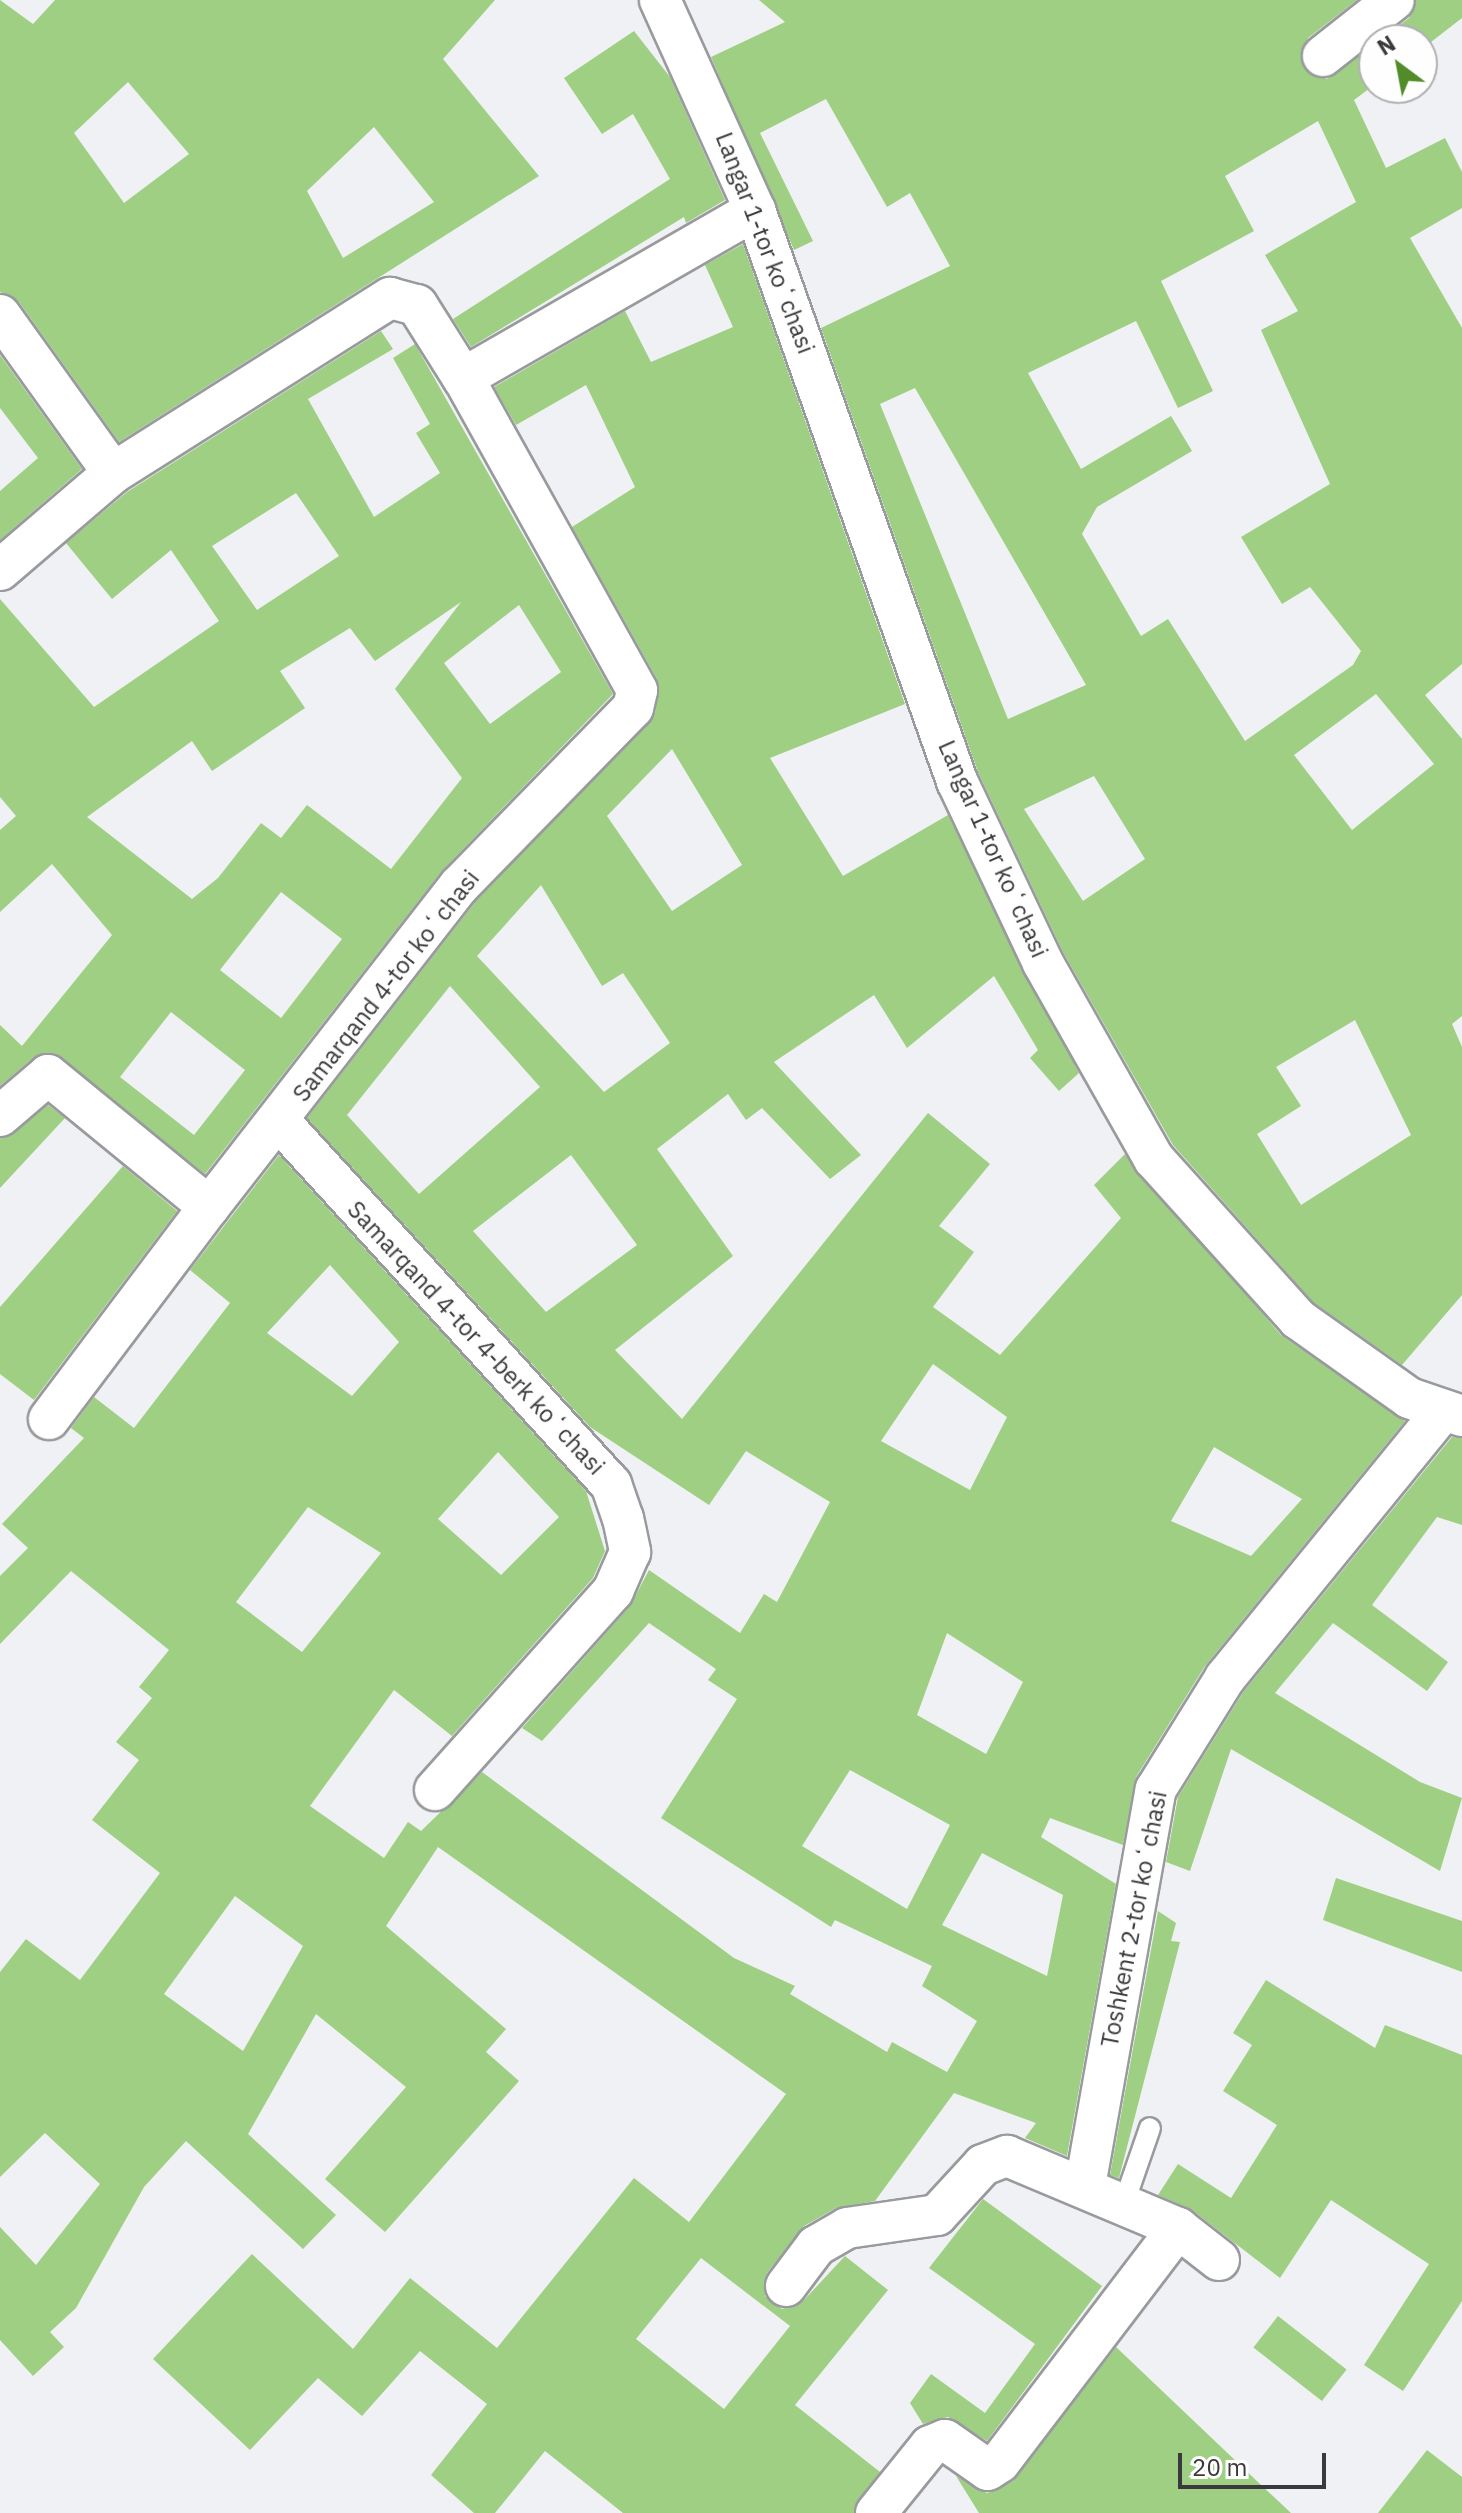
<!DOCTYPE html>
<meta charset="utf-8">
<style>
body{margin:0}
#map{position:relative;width:1462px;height:2513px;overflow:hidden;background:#f0f1f4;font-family:"IBM Plex Sans",sans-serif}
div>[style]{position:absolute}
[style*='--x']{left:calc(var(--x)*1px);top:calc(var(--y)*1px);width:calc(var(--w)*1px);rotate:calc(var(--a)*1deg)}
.building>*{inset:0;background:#9ecf83;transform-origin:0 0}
.roads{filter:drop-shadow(2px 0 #999a9d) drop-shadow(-2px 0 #999a9d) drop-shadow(0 2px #999a9d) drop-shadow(0 -2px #999a9d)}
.service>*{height:20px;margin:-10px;padding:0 10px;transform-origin:10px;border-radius:10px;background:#fff}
.minor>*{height:40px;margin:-20px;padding:0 20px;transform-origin:20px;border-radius:20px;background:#fff}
span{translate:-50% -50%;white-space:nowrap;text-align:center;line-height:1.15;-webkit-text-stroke:6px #fefeff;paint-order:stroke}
.street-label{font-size:24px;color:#3a3a3c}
.north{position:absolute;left:1358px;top:24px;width:80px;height:80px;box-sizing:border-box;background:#fefeff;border:2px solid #b0b0b1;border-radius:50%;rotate:328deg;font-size:22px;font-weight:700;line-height:32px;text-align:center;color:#3a3a3c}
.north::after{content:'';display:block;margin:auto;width:28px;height:36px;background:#528c2a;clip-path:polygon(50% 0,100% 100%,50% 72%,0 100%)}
.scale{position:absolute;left:1178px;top:2453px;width:148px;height:36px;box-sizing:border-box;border:4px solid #3a3a3c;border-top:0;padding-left:10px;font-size:24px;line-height:28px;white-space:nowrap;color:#3a3a3c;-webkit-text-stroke:6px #fefeff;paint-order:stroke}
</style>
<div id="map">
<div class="building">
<i style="clip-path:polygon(evenodd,0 0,33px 24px,55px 0,495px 0,443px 59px,539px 176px,119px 442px,19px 302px,0 292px,0 0,128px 82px,189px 154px,124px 203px,74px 133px,128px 82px,0 0,374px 127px,434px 202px,343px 258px,307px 191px,374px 127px)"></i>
<i style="clip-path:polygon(evenodd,759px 0,1357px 0,1308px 38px,1305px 70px,1327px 79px,1374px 45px,1374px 85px,1354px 100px,1386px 168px,1445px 138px,1462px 172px,1462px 208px,1410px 238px,1462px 328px,1462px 664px,1425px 695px,1462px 739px,1462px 1016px,1452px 1024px,1462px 1047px,1462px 1295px,1402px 1365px,1313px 1302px,1173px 1145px,1063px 952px,978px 772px,821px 328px,950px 266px,910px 193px,887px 207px,826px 99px,760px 133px,813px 241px,794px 250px,711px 57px,785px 22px,759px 0,1318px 121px,1356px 202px,1265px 255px,1298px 311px,1261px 330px,1330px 484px,1241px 537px,1282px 604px,1310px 587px,1361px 651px,1353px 665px,1245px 741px,1168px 619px,1141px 636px,1082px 534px,1097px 507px,1192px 451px,1171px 416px,1081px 469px,1028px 373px,1136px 321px,1178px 408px,1213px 391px,1161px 281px,1254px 231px,1225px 176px,1318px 121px,759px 0,915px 388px,1086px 685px,1008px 719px,880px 404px,915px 388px,759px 0,1376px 694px,1434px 764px,1352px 830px,1294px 755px,1376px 694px,759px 0,1094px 776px,1145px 859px,1083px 901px,1024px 809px,1094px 776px,759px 0,1355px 1020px,1411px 1135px,1301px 1205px,1257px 1134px,1301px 1106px,1276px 1067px,1355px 1020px)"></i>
<i style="clip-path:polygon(1416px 0,1462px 0,1462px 18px,1422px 49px,1422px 40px,1380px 40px,1409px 18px)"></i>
<i style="clip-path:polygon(634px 31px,670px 77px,725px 200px,686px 223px,684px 217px,471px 347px,453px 319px,670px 179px,633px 114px,602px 134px,564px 78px)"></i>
<i style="clip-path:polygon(evenodd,743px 244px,905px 704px,770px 758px,843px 876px,948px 815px,1079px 1073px,1059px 1091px,1030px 1058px,1038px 1050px,994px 976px,907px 1048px,874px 995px,774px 1062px,861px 1155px,830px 1179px,762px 1108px,746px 1120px,728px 1094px,657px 1149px,733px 1256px,615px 1350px,682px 1419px,928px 1113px,990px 1164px,939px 1226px,974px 1252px,933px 1307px,1000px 1355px,1121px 1218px,1094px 1185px,1125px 1154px,1281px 1335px,1405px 1421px,1205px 1666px,1136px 1777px,1123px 1845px,1050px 1818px,1041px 1837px,1116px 1884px,1067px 2156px,1025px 2138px,1036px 2123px,954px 2093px,875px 2201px,836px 2208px,804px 2226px,767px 2273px,765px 2296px,782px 2309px,804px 2300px,845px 2256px,888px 2290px,795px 2405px,880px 2472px,854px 2513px,623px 2513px,545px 2451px,495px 2513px,474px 2513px,431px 2475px,487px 2404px,420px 2351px,362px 2416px,318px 2378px,250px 2450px,153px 2359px,252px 2254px,353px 2349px,410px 2278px,497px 2348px,634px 2178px,689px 2222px,786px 2094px,438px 1847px,386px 1926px,506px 2029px,486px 2052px,519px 2081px,385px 2232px,325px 2179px,406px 2087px,316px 2014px,248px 2134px,336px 2215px,303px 2249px,186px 2141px,144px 2187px,76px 2308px,50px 2332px,64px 2347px,33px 2376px,0 2340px,0 2227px,36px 2265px,100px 2184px,45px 2133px,0 2177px,0 1972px,26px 1939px,80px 1980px,160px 1873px,92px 1820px,139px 1760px,116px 1742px,152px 1698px,139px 1687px,169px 1650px,71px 1571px,0 1644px,0 1576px,28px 1548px,2px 1524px,84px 1438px,71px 1428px,94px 1397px,134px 1428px,230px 1303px,190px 1270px,279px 1155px,586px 1491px,605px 1551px,593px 1578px,452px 1736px,394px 1690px,310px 1806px,384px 1858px,408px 1822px,421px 1831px,482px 1772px,734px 1958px,795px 1986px,790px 1994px,887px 2052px,892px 2042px,947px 2072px,977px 2021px,922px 1986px,932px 1966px,835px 1920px,831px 1927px,661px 1818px,737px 1699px,708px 1680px,716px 1669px,649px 1623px,542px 1741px,522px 1728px,630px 1606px,649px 1570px,740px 1633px,764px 1594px,777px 1602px,830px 1502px,746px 1451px,709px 1505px,590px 1427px,307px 1118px,476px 901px,655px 713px,657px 679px,572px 527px,635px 487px,586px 385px,516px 425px,494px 387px,625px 311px,651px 362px,733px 327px,705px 265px,743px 244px,672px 749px,742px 865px,672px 911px,607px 816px,672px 749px,743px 244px,541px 885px,602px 986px,623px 973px,670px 1043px,604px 1092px,477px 956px,541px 885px,743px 244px,450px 986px,540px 1087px,419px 1194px,347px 1115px,450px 986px,743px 244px,571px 1155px,637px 1245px,546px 1312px,473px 1231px,571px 1155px,743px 244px,330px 1265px,399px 1342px,352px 1396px,267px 1333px,330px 1265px,743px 244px,933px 1364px,1007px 1417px,970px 1490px,881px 1441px,933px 1364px,743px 244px,1214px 1447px,1302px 1499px,1251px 1556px,1171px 1521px,1214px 1447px,743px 244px,498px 1452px,559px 1517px,501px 1575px,438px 1519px,498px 1452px,743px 244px,308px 1507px,381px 1553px,302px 1652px,236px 1602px,308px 1507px,743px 244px,947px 1633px,1023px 1682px,986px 1754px,917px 1715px,947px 1633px,743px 244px,850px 1770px,950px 1825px,907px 1909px,802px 1846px,850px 1770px,743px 244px,982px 1853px,1063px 1895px,1047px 1976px,942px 1925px,982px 1853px,743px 244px,235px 1896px,303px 1946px,243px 2051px,164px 1994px,235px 1896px,743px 244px,701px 2258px,790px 2326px,724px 2409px,636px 2339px,701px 2258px)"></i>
<i style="clip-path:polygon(evenodd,381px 331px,393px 349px,308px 399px,374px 517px,440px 473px,416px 433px,430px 424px,393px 358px,415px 344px,613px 694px,441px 872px,205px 1174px,54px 1053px,34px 1057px,0 1086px,0 1025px,22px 1046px,112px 935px,52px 864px,0 912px,0 830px,16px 816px,0 797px,0 599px,94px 707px,219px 621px,171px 550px,112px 599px,66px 543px,127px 492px,381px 331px,296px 493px,339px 556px,257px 610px,212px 546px,296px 493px,381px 331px,461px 602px,395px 689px,462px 778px,391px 869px,307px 805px,281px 838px,261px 823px,218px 878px,192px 899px,87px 817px,192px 741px,212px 771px,305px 708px,280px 671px,350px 628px,375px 661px,461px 602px,381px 331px,519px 605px,561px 672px,490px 724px,444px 663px,519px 605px,381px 331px,281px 892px,342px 939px,281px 1018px,220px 970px,281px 892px,381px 331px,171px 1012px,245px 1070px,194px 1135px,120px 1077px,171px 1012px)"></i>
<i style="clip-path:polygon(0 355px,82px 469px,0 540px,0 491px,38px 458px,0 408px)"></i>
<i style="clip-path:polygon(48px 1105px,65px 1118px,0 1188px,0 1138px)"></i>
<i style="clip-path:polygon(123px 1166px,177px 1211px,34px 1400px,0 1374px,0 1307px)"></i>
<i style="clip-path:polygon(1452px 1437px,1462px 1438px,1462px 1525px,1437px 1517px,1372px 1605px,1448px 1662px,1427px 1691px,1333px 1623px,1275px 1693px,1420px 1782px,1462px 1798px,1440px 1871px,1231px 1749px,1190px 1871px,1166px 1862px,1178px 1797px,1244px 1691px)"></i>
<i style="clip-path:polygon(1336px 1878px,1462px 1921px,1462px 1972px,1323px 1920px)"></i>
<i style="clip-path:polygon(1158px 1911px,1176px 1923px,1171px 1941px,1180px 1942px,1119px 2178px,1110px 2175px)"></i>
<i style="clip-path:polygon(1266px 1980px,1375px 2048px,1385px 2025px,1462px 2055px,1462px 2301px,1403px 2391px,1364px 2365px,1429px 2264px,1331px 2200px,1280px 2278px,1192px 2210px,1158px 2195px,1178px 2164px,1231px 2198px,1277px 2125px,1223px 2091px,1252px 2045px,1233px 2033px)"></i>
<i style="clip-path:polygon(983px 2199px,1102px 2286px,987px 2441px,948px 2417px,923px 2424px,910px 2403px,931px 2374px,985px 2413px,1035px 2344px,929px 2268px)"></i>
<i style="left:1278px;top:2316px;width:87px;height:40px;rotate:38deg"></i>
<i style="clip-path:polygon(1116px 2347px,1259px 2483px,1291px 2513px,979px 2513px,956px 2476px,987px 2493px,1013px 2481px)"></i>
<i style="clip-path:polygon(1427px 2450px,1462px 2477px,1462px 2513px,1378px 2513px)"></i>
</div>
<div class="roads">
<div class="service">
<i style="--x:1124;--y:2203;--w:79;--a:-70.9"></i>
</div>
<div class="minor">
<i style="--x:660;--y:0;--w:230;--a:65.7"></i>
<i style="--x:755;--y:210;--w:606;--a:70.52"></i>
<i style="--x:957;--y:781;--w:201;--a:64.7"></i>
<i style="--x:1043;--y:963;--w:225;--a:60.5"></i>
<i style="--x:1154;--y:1159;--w:215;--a:48"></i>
<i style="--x:1298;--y:1319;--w:136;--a:35.4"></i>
<i style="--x:1409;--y:1398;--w:56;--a:18.8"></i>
<i style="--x:1323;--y:56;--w:90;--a:-38.3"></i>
<i style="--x:0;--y:315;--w:194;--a:54.4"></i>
<i style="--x:0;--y:570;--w:149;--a:-40.6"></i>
<i style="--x:113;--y:473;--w:328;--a:-32.3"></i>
<i style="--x:390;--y:298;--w:28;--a:15"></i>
<i style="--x:417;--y:305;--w:86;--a:57.8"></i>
<i style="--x:0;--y:1116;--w:63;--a:-40.5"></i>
<i style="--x:48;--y:1075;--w:208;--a:39.3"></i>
<i style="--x:209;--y:1207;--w:407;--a:-52.1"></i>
<i style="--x:459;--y:886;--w:249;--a:-45.7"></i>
<i style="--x:633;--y:708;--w:18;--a:-77"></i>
<i style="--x:637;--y:690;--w:357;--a:-119.1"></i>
<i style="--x:463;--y:378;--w:337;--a:-29.9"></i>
<i style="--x:280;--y:1122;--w:491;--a:47.6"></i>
<i style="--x:611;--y:1484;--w:36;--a:71"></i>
<i style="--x:623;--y:1518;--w:35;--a:78"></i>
<i style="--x:630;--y:1552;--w:43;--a:113.6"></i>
<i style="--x:613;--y:1591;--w:267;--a:131.8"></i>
<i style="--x:49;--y:1419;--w:266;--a:-53"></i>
<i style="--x:1085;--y:2186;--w:403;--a:-79.9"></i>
<i style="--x:1156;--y:1789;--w:131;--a:-58.1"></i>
<i style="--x:1225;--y:1678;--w:345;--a:-50.8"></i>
<i style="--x:786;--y:2286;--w:50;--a:-53.1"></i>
<i style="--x:816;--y:2246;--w:36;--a:-30"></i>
<i style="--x:847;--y:2228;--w:91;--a:-8.2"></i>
<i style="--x:937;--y:2215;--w:68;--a:-47.4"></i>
<i style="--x:983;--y:2165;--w:26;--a:-21"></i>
<i style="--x:1007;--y:2156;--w:186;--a:22.8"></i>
<i style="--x:1178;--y:2228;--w:52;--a:38"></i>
<i style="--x:876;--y:2513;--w:86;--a:-51.1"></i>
<i style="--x:930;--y:2446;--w:16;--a:-22"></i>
<i style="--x:945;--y:2440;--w:52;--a:34.9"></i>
<i style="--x:988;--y:2470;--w:14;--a:-34"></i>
<i style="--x:1000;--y:2462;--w:294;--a:-52.7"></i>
</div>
</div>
<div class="street-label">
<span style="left:765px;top:243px;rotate:69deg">Langar 1-tor koʻchasi</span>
<span style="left:993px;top:849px;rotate:66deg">Langar 1-tor koʻchasi</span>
<span style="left:386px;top:986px;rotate:-52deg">Samarqand 4-tor koʻchasi</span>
<span style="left:476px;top:1338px;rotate:47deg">Samarqand 4-tor 4-berk koʻchasi</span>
<span style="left:1134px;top:1919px;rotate:-79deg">Toshkent 2-tor koʻchasi</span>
</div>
<div class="north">N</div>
<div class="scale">20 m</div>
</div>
